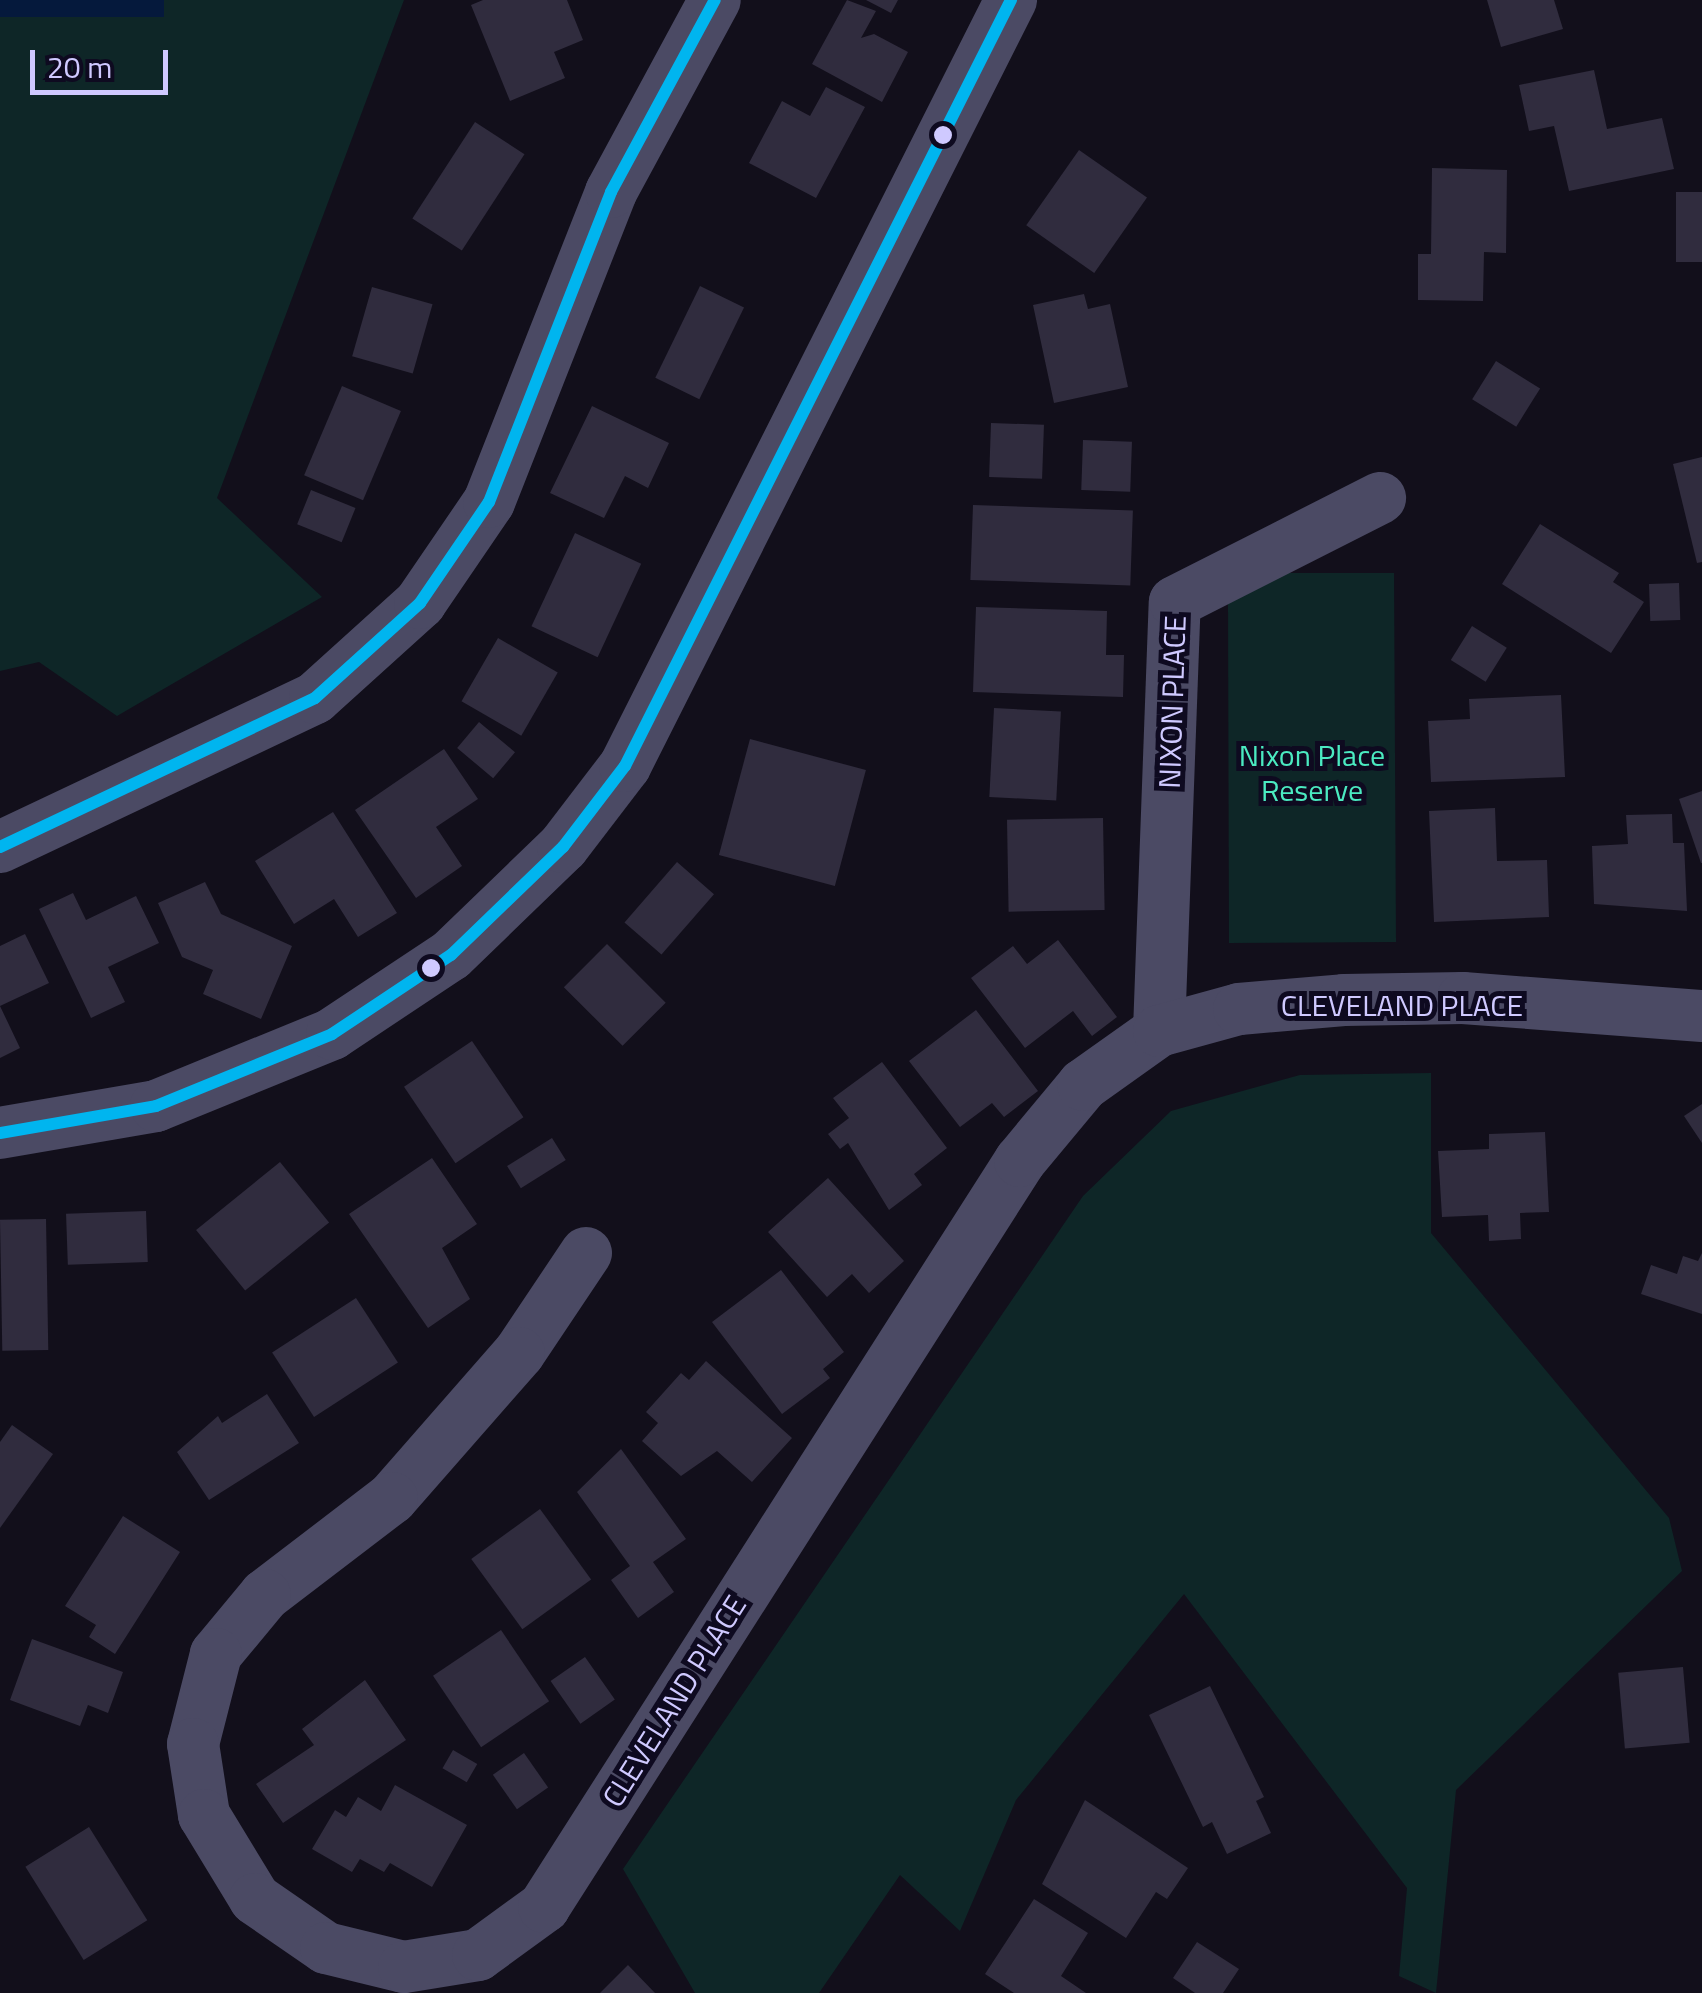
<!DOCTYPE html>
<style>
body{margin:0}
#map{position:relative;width:1702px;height:1993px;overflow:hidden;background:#120f1b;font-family:"Titillium Web",sans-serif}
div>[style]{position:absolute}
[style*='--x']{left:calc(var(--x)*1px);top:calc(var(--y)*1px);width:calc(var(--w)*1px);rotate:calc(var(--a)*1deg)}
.green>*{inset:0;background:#0e2627}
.water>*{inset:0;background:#05193c;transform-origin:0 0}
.building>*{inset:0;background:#302c3e;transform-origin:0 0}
.minor>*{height:52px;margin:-26px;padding:0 26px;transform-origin:26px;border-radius:26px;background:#4b4a64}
.bus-1>*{height:12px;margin:-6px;padding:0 6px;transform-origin:6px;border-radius:6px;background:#00b5ef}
.dots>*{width:28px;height:28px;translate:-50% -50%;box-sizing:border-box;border:5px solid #0e0a20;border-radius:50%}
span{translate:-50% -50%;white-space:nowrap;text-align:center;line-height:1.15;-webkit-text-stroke:10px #0e0a20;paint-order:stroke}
.street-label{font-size:30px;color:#cfc9ff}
.park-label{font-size:30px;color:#4beac1}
.scale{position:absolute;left:30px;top:50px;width:138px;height:45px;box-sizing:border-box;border:5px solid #cfc9ff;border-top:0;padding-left:12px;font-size:30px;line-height:35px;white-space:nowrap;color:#cfc9ff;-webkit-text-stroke:8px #0e0a20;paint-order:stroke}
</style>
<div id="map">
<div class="green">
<i style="clip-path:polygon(164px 0,404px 0,217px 498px,322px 597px,117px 716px,39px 662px,0 671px,0 17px,155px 17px)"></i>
<i style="clip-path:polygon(1279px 573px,1394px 573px,1396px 942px,1229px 943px,1228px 602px)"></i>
<i style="clip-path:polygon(1431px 1073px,1431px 1233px,1669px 1518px,1682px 1571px,1456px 1790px,1436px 1993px,1399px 1976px,1407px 1888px,1184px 1594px,1016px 1800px,960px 1931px,900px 1875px,819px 1993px,695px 1993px,623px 1869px,1083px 1196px,1171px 1111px,1300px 1075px)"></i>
</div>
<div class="water">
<i style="left:0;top:0;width:164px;height:17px"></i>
</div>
<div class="building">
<i style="clip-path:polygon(483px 0,567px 0,583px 40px,554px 52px,565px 78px,510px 101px,471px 5px)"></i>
<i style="clip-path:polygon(847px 0,876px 11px,861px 38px,874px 34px,908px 52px,882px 102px,812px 64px)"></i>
<i style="clip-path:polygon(866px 0,898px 0,891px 13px)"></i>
<i style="clip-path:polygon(1487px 0,1554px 0,1563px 29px,1501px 47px)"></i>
<i style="clip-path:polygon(1594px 70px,1607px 129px,1662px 118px,1674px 169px,1569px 191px,1554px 126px,1529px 131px,1519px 85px)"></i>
<i style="clip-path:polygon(826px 87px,865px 107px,816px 198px,749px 163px,782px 101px,810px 116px)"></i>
<i style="left:475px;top:122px;width:59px;height:115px;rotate:33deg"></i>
<i style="left:1079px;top:150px;width:83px;height:92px;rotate:35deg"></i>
<i style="clip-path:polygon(1432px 168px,1507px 170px,1506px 253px,1484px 252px,1483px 301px,1418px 300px,1418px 254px,1431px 254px)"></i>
<i style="left:1702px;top:192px;width:70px;height:26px;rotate:90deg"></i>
<i style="left:700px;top:286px;width:49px;height:102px;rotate:26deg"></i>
<i style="left:372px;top:287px;width:63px;height:72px;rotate:16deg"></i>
<i style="clip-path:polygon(1084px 294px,1088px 309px,1110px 304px,1128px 387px,1054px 403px,1033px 305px)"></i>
<i style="left:1496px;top:361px;width:52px;height:45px;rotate:32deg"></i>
<i style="left:342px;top:386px;width:64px;height:97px;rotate:23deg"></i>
<i style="clip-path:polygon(592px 406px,669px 443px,648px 488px,625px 476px,604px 518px,550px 493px)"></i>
<i style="left:991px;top:423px;width:53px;height:54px;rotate:2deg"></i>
<i style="left:1083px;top:440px;width:49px;height:50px;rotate:2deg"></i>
<i style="clip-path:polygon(1702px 457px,1702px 562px,1697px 563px,1673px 464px)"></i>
<i style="left:311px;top:490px;width:48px;height:37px;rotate:22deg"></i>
<i style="left:973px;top:505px;width:160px;height:75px;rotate:2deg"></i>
<i style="clip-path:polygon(1540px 524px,1619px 573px,1613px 582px,1644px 602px,1611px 653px,1502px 584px)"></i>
<i style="left:575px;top:533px;width:73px;height:103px;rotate:25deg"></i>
<i style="left:1679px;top:583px;width:37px;height:30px;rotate:88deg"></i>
<i style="clip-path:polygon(976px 607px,1107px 611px,1106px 655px,1124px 655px,1123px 697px,973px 692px)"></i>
<i style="left:1472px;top:626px;width:41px;height:40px;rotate:32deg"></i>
<i style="left:498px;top:638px;width:69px;height:73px;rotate:30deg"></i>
<i style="clip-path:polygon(1561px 695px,1565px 777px,1431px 782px,1428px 721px,1470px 719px,1469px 699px)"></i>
<i style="left:994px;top:708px;width:67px;height:89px;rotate:3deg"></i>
<i style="left:479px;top:722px;width:47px;height:34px;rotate:40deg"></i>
<i style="left:750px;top:739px;width:120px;height:120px;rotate:15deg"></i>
<i style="clip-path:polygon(444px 749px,478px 799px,436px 827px,462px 866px,416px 898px,355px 810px)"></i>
<i style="clip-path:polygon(1702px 791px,1702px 863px,1701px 863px,1679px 799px)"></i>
<i style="clip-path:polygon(1495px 808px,1497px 861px,1547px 860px,1549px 917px,1434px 922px,1429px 811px)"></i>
<i style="clip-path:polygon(333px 812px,397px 913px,358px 937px,334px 899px,294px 924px,255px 861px)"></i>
<i style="clip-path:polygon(1672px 814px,1673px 843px,1684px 843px,1687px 911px,1594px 904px,1592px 846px,1628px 844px,1626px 815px)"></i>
<i style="left:1103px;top:818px;width:92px;height:96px;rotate:89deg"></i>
<i style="left:677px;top:862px;width:49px;height:80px;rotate:41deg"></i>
<i style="clip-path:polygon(205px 882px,221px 914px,292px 946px,261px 1019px,203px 994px,213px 970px,182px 957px,158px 903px)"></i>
<i style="clip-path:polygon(73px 893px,86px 920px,136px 896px,159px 943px,108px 967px,125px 1002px,91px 1018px,39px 909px)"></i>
<i style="clip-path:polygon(25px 934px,49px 983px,0 1006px,20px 1048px,0 1058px,0 946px)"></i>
<i style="clip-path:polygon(1058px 940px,1117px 1017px,1092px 1036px,1073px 1011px,1025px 1048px,971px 978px,1013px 946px,1027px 964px)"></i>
<i style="left:607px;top:944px;width:83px;height:61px;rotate:45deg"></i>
<i style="clip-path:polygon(976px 1010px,1038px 1091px,1004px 1117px,992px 1103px,960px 1127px,909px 1061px)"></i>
<i style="left:472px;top:1041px;width:92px;height:82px;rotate:56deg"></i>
<i style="clip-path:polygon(882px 1062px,947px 1148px,914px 1174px,922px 1185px,889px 1210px,848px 1143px,840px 1149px,828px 1134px,849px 1118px,833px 1098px)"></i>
<i style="clip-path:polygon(1702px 1104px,1702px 1143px,1684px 1116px)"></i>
<i style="clip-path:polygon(1545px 1132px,1549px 1212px,1520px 1213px,1521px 1239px,1489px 1241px,1488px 1215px,1442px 1217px,1438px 1151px,1489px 1149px,1489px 1134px)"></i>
<i style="left:552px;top:1138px;width:26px;height:53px;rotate:58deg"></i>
<i style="clip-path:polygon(432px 1158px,477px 1224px,442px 1248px,470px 1299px,428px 1328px,349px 1214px)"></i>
<i style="left:280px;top:1162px;width:78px;height:108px;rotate:51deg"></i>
<i style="clip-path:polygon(828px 1178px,904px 1261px,869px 1293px,852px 1274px,827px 1297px,768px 1232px)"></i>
<i style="left:146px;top:1211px;width:51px;height:80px;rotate:88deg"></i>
<i style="left:46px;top:1219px;width:131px;height:46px;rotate:89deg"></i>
<i style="clip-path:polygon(1702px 1253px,1702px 1314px,1641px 1294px,1651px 1265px,1677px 1274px,1683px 1256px,1698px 1261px)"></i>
<i style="clip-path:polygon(781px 1270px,844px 1352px,823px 1369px,830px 1378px,782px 1414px,712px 1322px)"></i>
<i style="left:356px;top:1298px;width:77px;height:100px;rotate:57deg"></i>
<i style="clip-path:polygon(706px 1361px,792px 1438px,752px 1482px,717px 1451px,681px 1476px,642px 1441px,658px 1423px,646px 1412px,681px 1373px,689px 1380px)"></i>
<i style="clip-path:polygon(267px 1394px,299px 1443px,209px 1500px,177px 1452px,218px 1416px,222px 1423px)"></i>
<i style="clip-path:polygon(12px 1425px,53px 1454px,0 1528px,0 1442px)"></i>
<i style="clip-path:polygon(621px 1449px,686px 1539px,653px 1562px,674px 1592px,638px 1618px,611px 1580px,630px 1566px,577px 1492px)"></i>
<i style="left:540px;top:1509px;width:87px;height:85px;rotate:54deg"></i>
<i style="clip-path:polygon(123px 1516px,180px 1552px,115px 1654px,89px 1637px,96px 1625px,65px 1606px)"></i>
<i style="left:501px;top:1630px;width:86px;height:82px;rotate:56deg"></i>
<i style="clip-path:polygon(32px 1639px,123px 1672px,108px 1713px,88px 1705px,80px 1726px,10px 1700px)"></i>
<i style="left:585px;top:1657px;width:52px;height:42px;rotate:55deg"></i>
<i style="left:1683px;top:1667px;width:76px;height:65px;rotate:85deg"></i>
<i style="clip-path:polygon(365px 1680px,406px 1740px,283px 1823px,256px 1784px,314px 1745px,302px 1729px)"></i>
<i style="clip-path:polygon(1210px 1686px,1264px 1797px,1256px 1801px,1271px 1833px,1227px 1854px,1212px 1822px,1203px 1827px,1149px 1715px)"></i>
<i style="left:453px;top:1750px;width:28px;height:21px;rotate:30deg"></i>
<i style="left:524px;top:1753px;width:42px;height:38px;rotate:55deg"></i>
<i style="clip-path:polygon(395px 1785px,467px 1825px,432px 1887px,390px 1863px,384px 1872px,360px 1859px,352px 1872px,312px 1849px,335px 1810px,346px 1817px,358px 1797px,381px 1811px)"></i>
<i style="clip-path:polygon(1085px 1800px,1188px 1868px,1167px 1899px,1156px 1892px,1126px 1938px,1042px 1884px)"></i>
<i style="left:89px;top:1827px;width:110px;height:75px;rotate:58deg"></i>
<i style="clip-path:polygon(1034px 1899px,1088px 1933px,1061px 1976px,1086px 1993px,1014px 1993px,985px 1974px)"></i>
<i style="clip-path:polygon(1197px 1942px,1239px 1969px,1223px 1993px,1195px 1993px,1173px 1978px)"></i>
<i style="clip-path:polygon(628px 1965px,655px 1993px,600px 1993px)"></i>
</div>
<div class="minor">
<i style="--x:0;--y:847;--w:348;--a:-25.3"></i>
<i style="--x:315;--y:698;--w:142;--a:-42.1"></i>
<i style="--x:420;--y:603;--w:122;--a:-55.7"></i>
<i style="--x:489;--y:502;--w:333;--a:-68.5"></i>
<i style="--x:611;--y:192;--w:218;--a:-61.6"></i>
<i style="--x:1159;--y:1031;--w:429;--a:-87.9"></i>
<i style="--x:1175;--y:602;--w:230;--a:-26.9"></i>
<i style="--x:0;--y:1133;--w:158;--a:-9.8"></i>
<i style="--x:156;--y:1106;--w:190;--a:-22.2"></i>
<i style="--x:332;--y:1034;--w:143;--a:-33.6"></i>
<i style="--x:451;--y:955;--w:156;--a:-44"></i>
<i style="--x:563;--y:847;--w:102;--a:-52.6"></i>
<i style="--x:625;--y:766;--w:858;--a:-63.26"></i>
<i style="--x:586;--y:1253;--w:120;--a:123.8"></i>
<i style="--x:519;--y:1353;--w:193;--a:131.2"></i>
<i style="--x:392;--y:1498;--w:160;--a:142.6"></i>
<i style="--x:265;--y:1595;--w:77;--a:129.7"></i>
<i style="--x:216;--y:1654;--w:93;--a:104.3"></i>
<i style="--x:193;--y:1744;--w:72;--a:81.2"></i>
<i style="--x:204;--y:1815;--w:98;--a:58.7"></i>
<i style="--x:255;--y:1899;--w:86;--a:34.6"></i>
<i style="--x:326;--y:1948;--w:80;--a:13.7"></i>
<i style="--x:404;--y:1967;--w:75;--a:-9.2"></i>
<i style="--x:478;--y:1955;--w:82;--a:-36"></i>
<i style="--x:544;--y:1907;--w:885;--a:-57.46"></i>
<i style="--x:1020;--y:1161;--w:99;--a:-50.3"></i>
<i style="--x:1083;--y:1085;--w:93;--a:-35.4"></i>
<i style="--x:1159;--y:1031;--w:83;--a:-15.4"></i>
<i style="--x:1239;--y:1009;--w:105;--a:-4.9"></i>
<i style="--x:1344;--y:1000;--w:119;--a:-1"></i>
<i style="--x:1463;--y:998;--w:240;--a:4.3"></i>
</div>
<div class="bus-1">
<i style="--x:0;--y:847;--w:348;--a:-25.3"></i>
<i style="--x:315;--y:698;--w:142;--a:-42.1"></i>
<i style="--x:420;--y:603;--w:122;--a:-55.7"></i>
<i style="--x:489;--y:502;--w:333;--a:-68.5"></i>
<i style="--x:611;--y:192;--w:218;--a:-61.6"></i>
<i style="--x:0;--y:1133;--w:158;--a:-9.8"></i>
<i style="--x:156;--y:1106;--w:190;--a:-22.2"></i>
<i style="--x:332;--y:1034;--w:143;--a:-33.6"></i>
<i style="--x:451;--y:955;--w:156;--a:-44"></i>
<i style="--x:563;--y:847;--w:102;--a:-52.6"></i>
<i style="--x:625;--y:766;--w:858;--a:-63.26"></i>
</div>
<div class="dots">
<i style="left:943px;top:135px;background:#cfc9ff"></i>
<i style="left:431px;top:968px;background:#cfc9ff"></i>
</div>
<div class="street-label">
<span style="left:1172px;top:702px;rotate:-88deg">NIXON PLACE</span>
<span style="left:1402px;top:1005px">CLEVELAND PLACE</span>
<span style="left:674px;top:1701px;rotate:-58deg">CLEVELAND PLACE</span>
</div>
<div class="park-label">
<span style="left:1312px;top:772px">Nixon Place<br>Reserve</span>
</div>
<div class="scale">20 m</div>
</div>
